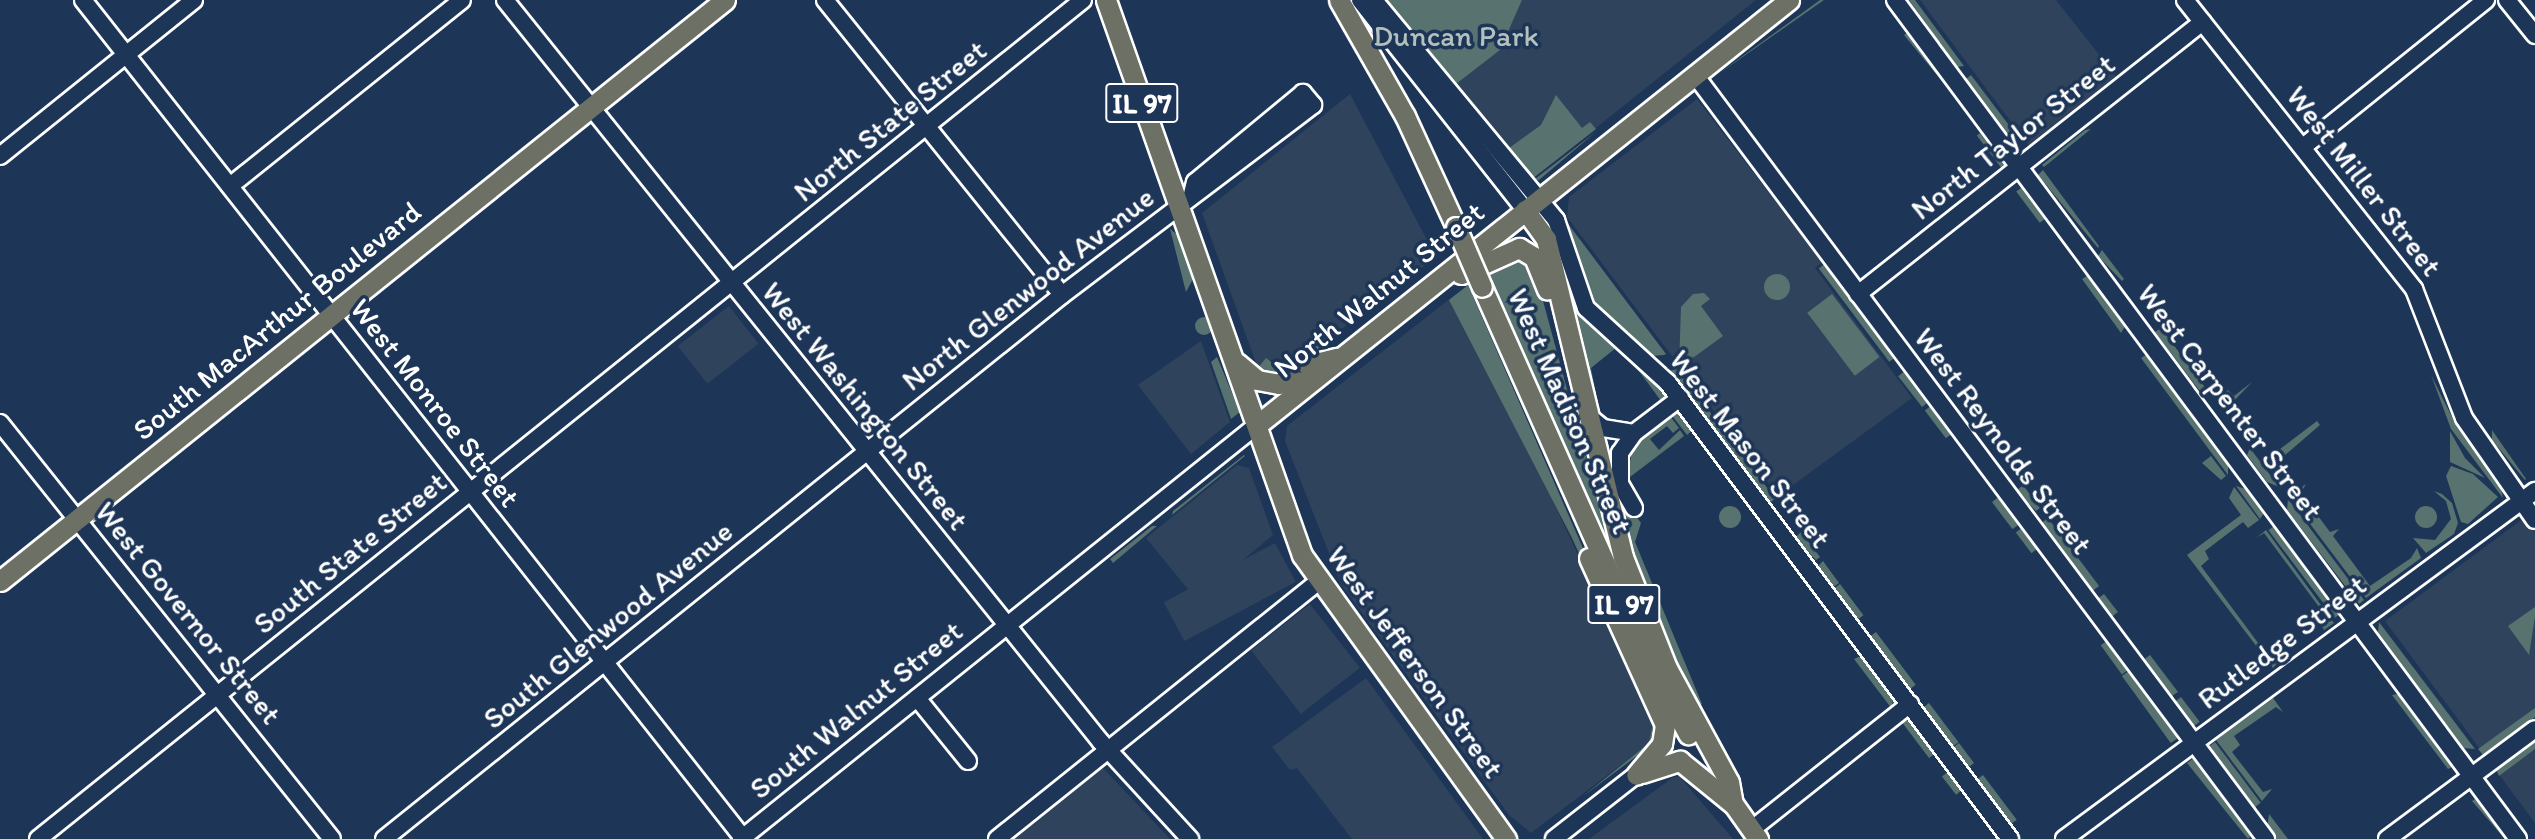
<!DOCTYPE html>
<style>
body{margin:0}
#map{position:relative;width:2535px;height:839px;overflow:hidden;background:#1d3557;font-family:Itim,sans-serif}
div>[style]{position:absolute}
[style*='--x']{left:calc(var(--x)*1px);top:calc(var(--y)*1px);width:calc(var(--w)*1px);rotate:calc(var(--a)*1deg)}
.built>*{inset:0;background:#30435d;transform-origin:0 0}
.green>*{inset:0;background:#57726f;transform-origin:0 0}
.round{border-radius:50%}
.roads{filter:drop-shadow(2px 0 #fff) drop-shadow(-2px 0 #fff) drop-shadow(0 2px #fff) drop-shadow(0 -2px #fff)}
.minor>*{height:16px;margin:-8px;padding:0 8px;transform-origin:8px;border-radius:8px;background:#1d3557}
.major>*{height:19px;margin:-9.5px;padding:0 9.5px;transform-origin:9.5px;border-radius:9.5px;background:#6c7065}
.bridges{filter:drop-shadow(2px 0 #fff) drop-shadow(-2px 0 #fff) drop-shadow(0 2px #fff) drop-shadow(0 -2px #fff)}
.major-bridge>*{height:19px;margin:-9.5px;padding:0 9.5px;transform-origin:9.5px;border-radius:9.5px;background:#6c7065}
span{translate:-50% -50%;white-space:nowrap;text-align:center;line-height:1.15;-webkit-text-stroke:7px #1d3557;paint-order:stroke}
.shield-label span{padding:2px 5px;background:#1d3557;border:2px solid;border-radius:5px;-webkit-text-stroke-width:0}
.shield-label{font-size:28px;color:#fff;font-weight:700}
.park-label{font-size:30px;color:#b3c0be}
.street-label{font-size:30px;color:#fff}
</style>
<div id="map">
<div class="built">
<i style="clip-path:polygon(1522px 0,1756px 0,1532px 179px,1451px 88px,1500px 50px)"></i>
<i style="clip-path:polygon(1920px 0,2056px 0,2116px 76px,2029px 146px)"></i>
<i style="clip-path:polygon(1350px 94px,1436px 257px,1287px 371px,1257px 366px,1202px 213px)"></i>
<i style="clip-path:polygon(1697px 99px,1822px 262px,1815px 268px,1912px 398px,1778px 496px,1567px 217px,1569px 197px)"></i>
<i style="clip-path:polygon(1456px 294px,1654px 717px,1650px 743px,1531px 833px,1509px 815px,1341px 584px,1285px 441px,1287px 426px)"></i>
<i style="left:729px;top:306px;width:48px;height:65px;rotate:52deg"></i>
<i style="clip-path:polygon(1201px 341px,1230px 422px,1191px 454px,1138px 385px)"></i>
<i style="clip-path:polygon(1237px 465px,1249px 468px,1273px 535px,1196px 599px,1146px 538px)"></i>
<i style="clip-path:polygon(2535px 510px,2535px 823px,2385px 621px)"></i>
<i style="left:1275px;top:543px;width:44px;height:126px;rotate:62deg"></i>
<i style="left:1310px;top:604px;width:81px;height:75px;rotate:52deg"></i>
<i style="clip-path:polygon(1366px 678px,1483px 839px,1352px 839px,1297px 768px,1290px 770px,1272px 747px)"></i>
<i style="clip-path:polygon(1103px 768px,1170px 839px,1008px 839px,1080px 781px)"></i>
<i style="clip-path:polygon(1679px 776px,1733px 839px,1589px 839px,1672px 778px)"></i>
</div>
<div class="green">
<i style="clip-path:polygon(1380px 0,1522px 0,1500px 50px,1451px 88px)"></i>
<i style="clip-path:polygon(1820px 0,1824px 0,1717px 75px,1740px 58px)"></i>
<i style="clip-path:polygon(1909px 0,1915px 0,1964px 66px,1957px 67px)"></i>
<i style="clip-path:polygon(1907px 33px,1907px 34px,1946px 86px,1904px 35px)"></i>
<i style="left:1971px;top:75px;width:74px;height:7px;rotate:53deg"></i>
<i style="clip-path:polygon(1556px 95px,1582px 128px,1590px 122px,1596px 129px,1532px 179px,1505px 151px,1541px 125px)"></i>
<i style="clip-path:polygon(2091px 129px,2044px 167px,2042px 165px,2085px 130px)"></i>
<i style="clip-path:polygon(1597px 131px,1539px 180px,1535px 179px)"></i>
<i style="left:1980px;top:133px;width:41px;height:4px;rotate:53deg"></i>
<i style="clip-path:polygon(2043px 170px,2099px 246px,2098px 248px,2038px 175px)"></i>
<i style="left:2021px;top:188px;width:39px;height:6px;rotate:53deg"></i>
<i style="clip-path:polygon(1563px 217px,1666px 354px,1664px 355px,1651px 356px,1601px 319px,1579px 281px)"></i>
<i style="clip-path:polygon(1170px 229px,1179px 236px,1193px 279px,1186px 292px)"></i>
<i style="clip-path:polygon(2102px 250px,2124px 279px,2122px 281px,2098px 256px)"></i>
<i style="clip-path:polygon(1505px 257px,1524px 259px,1536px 275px,1583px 448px,1651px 644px,1487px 271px)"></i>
<i style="left:1826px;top:263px;width:117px;height:9px;rotate:53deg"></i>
<i class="round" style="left:1764px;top:274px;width:26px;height:26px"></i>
<i style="clip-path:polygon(2087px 276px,2125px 326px,2121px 333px,2082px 279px)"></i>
<i style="clip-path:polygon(1468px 285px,1658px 720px,1653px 744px,1582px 797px,1649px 743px,1654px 717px,1571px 536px,1449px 300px)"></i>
<i style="clip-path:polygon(1569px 290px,1625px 353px,1617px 347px,1591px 368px,1601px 420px,1564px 291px)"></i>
<i style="clip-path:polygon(1704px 293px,1710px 299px,1701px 306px,1723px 336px,1679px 368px,1681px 307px,1693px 294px)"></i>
<i style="left:1832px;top:294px;width:79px;height:31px;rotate:53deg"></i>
<i class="round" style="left:1195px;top:317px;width:18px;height:18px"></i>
<i style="clip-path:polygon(2161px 328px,2207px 390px,2199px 390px,2155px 332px)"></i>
<i style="clip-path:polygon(1324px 336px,1331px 340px,1280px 374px,1257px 369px,1266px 358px,1283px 369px)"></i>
<i style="clip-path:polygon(2146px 355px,2228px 464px,2228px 475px,2141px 358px)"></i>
<i style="clip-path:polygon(1217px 357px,1240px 412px,1231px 419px,1211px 362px)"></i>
<i style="clip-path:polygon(1636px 367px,1665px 392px,1664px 405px)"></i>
<i style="left:1676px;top:367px;width:165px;height:12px;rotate:53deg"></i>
<i style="left:1906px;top:370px;width:39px;height:10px;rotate:52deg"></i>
<i style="clip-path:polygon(2431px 375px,2456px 425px,2501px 488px,2503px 498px,2451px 429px)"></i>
<i style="clip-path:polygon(2252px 382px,2233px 402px,2234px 412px,2222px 394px,2228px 390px,2234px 396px)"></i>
<i style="left:1932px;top:405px;width:35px;height:9px;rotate:53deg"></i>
<i style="clip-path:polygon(1670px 413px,1681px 414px,1694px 429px,1687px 435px)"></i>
<i style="clip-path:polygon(1670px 416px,1679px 428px,1673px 433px,1667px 426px,1650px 439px,1659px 450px,1680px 430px,1684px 436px,1626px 480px,1634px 443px)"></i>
<i style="clip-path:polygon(2317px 421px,2320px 425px,2277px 462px,2272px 455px)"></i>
<i style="clip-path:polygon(2492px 430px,2526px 479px,2525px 480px,2492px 440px)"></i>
<i style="clip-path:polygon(2450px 431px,2465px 458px,2485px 478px,2450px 462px)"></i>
<i style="clip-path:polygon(2250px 448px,2279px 487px,2267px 482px,2247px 455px)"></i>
<i style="clip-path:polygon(1244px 455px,1245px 456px,1172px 515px,1173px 511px)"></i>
<i style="clip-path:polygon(2211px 456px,2226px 476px,2221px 480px,2202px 463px)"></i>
<i style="clip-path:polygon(2451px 466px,2473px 474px,2498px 497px,2468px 524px,2461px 522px,2446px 476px)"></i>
<i style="clip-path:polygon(2306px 484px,2301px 493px,2330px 532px,2339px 529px,2333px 536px,2370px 586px,2411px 558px,2417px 548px,2421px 558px,2366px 598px,2289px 496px)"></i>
<i style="clip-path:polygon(2023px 485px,2040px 508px,2036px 511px,2016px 491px)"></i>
<i style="clip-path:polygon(2236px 486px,2246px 489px,2264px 513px,2260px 519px)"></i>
<i style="clip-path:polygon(2234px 487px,2259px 520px,2248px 528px,2243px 522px,2205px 551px,2209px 559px,2201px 566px,2270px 659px,2282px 658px,2273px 668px,2187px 555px,2241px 515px,2229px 498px)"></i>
<i style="clip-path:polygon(2434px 491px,2442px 494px,2452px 503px,2458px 523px,2454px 534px,2426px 553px,2413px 538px,2435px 540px,2451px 519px,2446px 501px)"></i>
<i style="left:2000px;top:496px;width:34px;height:10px;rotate:53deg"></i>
<i style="clip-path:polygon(2288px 499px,2364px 600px,2359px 604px,2287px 510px)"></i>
<i style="clip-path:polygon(1625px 501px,1641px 523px,1635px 542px,1702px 704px,1695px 707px,1641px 584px,1620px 511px)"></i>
<i class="round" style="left:1719px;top:506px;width:22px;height:22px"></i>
<i class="round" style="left:2415px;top:506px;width:22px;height:22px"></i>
<i style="left:2048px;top:518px;width:85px;height:10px;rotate:53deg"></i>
<i style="clip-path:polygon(1152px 526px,1157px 526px,1113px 563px,1110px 559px)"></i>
<i style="left:2274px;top:526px;width:110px;height:7px;rotate:53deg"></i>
<i style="left:2023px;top:527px;width:26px;height:9px;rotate:53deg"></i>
<i style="clip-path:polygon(2266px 530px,2334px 623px,2324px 630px,2319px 621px,2325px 615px,2264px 533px,2256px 538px)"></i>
<i style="clip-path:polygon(1801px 532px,1820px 557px,1816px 560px,1794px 539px)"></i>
<i style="clip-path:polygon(1823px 561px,1839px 583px,1832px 588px,1816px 568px)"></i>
<i style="left:1840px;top:584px;width:39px;height:9px;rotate:53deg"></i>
<i style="clip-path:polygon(2104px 594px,2118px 612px,2110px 618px,2097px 599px)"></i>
<i style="clip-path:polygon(2535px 607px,2535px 617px,2529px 655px,2508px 626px)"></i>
<i style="clip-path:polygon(2379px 622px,2475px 749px,2463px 748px,2378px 632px)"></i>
<i style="left:1876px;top:632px;width:66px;height:9px;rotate:53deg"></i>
<i style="left:2108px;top:640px;width:36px;height:9px;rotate:54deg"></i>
<i style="clip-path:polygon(1863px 655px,1893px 696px,1892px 709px,1854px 659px)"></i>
<i style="clip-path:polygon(2150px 655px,2178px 692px,2172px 696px,2142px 661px)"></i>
<i style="left:2130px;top:670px;width:83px;height:10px;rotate:54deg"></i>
<i style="clip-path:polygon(2398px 694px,2452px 767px,2448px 769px,2392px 695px)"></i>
<i style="left:2181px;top:697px;width:31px;height:10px;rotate:53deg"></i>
<i style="clip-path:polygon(2273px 698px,2283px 712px,2276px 707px,2234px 736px,2240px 745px,2232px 752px,2263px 792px,2272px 789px,2262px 801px,2216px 740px)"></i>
<i style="left:1929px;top:703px;width:49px;height:9px;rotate:53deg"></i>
<i style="clip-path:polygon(2535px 708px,2535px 717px,2483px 755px,2478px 749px)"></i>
<i style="clip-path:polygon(1909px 720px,1936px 753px,1929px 758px,1901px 721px)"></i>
<i style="clip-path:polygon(2535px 740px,2535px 749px,2499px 776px,2496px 769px)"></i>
<i style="left:2215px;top:742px;width:76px;height:10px;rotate:53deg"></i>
<i style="left:1959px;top:743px;width:25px;height:9px;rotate:53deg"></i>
<i style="clip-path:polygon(2195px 757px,2253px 834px,2248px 839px,2187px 763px)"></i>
<i style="left:1949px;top:771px;width:23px;height:9px;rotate:52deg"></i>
<i style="left:1983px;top:775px;width:56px;height:10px;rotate:53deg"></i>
<i style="clip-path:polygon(2475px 799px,2505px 839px,2472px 801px)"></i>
<i style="clip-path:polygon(2269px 814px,2288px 839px,2275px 839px,2267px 829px)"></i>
</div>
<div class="roads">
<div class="minor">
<i style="--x:83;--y:0;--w:1068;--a:51.77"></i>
<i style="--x:505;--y:0;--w:952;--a:51.23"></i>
<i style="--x:1101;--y:742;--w:132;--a:47.5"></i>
<i style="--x:825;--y:0;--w:378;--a:51.2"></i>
<i style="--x:1360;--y:0;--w:267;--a:51.8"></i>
<i style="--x:1374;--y:0;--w:286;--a:50.4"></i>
<i style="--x:1556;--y:220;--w:93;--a:71.2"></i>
<i style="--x:1586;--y:308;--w:111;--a:42.4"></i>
<i style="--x:1668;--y:383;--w:570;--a:53.13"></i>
<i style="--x:1895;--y:0;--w:1045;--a:53.4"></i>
<i style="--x:2185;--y:0;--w:369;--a:51.6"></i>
<i style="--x:2414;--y:289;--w:138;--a:68.8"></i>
<i style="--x:2464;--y:418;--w:124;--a:55.2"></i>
<i style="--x:2507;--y:0;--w:45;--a:51.3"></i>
<i style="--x:1695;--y:75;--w:954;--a:53.23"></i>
<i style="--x:2303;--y:147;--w:235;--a:-38.8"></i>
<i style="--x:0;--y:156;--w:249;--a:-38.8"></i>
<i style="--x:230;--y:186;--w:297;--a:-38.7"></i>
<i style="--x:1858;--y:294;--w:439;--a:-38.3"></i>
<i style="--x:1587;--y:415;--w:21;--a:39"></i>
<i style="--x:1603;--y:428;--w:31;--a:9"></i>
<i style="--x:0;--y:423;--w:532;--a:51.41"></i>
<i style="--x:1634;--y:508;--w:28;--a:-120"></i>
<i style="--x:1620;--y:484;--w:31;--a:-90"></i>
<i style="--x:1620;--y:453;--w:24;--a:-55"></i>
<i style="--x:1634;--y:433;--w:58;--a:-37.3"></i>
<i style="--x:917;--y:698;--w:81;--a:51"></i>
<i style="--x:1751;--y:830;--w:203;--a:-38.4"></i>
<i style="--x:38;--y:839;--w:1340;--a:-38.76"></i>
<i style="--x:384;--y:839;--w:869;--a:-38.74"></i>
<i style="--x:1062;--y:295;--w:315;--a:-37.1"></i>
<i style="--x:1313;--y:105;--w:16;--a:-130"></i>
<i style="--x:1303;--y:93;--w:140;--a:140.5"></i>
<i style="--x:1195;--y:182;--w:12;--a:104"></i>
<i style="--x:741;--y:839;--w:662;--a:-38.74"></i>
<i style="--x:997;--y:839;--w:411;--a:-38.7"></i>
<i style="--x:1554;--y:839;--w:104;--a:-38"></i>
<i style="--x:2064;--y:839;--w:586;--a:-36.46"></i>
<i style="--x:2387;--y:839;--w:184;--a:-36.6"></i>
</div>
<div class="major">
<i style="--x:1106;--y:0;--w:589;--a:70.55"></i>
<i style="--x:1302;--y:555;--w:350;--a:54.3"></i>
<i style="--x:1339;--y:0;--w:133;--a:60.4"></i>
<i style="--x:1405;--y:116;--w:122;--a:65.3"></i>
<i style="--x:1525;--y:210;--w:36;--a:54"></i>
<i style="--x:1546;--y:239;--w:327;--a:76.4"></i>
<i style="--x:1623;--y:557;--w:119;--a:68.4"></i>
<i style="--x:1667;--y:668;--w:130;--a:61.5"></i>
<i style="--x:1729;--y:782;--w:22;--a:80"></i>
<i style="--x:1461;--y:274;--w:64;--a:-24.1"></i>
<i style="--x:1519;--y:248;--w:17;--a:31"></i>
<i style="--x:1534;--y:257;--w:35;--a:68"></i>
<i style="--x:1482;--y:287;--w:391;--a:66"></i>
<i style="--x:1641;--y:644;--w:102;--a:62.4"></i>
<i style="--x:1237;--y:363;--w:26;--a:40"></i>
<i style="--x:1257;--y:380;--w:22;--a:10"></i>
<i style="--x:1279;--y:384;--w:31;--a:-36"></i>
<i style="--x:1304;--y:366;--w:34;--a:-14"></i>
<i style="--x:1257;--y:425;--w:681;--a:-38.62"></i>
<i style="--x:1589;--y:558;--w:183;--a:65.5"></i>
<i style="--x:1665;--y:725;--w:19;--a:99"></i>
<i style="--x:1662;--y:744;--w:40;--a:130"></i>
<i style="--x:0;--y:581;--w:929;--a:-38.71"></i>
<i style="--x:1642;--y:773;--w:40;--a:-18"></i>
<i style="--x:1680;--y:761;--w:68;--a:39.1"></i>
<i style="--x:1727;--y:795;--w:54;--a:54.8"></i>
</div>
</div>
<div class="bridges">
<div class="major-bridge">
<i style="--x:1456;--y:227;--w:65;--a:66.6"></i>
</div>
</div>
<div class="shield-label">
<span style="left:1142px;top:103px">IL 97</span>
<span style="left:1624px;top:604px">IL 97</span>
</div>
<div class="park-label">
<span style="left:1456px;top:36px">Duncan Park</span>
</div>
<div class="street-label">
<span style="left:890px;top:121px;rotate:-39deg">North State Street</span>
<span style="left:2013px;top:137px;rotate:-38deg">North Taylor Street</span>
<span style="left:2364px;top:181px;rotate:52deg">West Miller Street</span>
<span style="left:1028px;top:289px;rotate:-38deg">North Glenwood Avenue</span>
<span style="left:1379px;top:290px;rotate:-39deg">North Walnut Street</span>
<span style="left:277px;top:321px;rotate:-39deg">South MacArthur Boulevard</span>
<span style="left:2230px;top:402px;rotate:53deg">West Carpenter Street</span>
<span style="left:435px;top:403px;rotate:52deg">West Monroe Street</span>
<span style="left:865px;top:406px;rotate:51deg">West Washington Street</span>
<span style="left:1570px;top:411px;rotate:66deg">West Madison Street</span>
<span style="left:2003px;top:441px;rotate:53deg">West Reynolds Street</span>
<span style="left:1750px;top:449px;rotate:52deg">West Mason Street</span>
<span style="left:350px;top:553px;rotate:-39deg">South State Street</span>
<span style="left:188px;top:613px;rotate:51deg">West Governor Street</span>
<span style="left:608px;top:625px;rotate:-39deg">South Glenwood Avenue</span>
<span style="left:2282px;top:642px;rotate:-37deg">Rutledge Street</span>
<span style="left:1415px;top:662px;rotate:54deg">West Jefferson Street</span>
<span style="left:856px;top:710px;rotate:-39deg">South Walnut Street</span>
</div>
</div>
